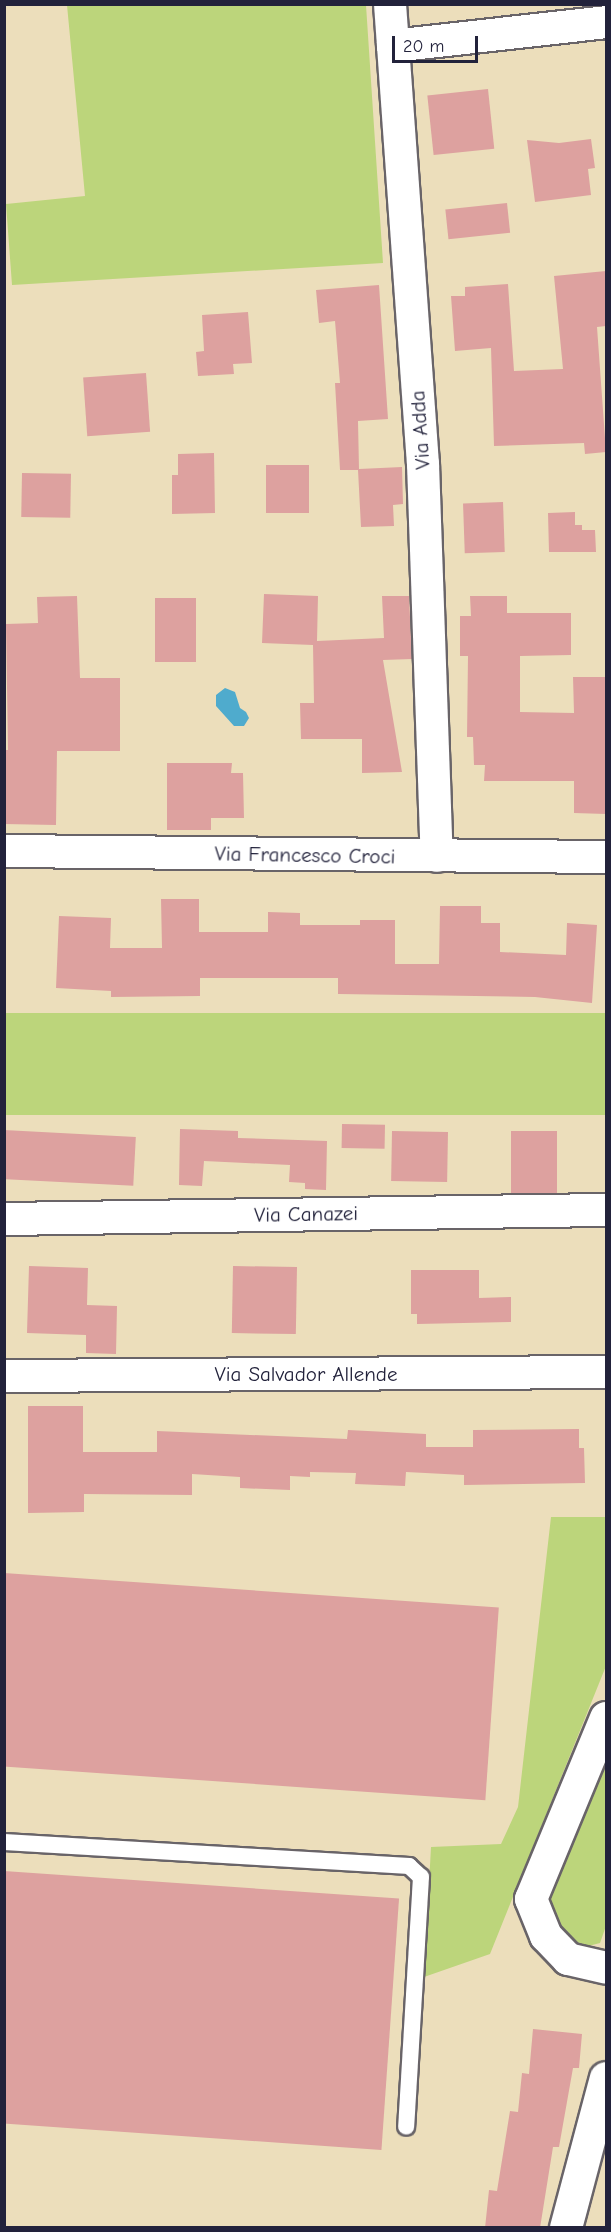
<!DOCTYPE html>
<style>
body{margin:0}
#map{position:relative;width:611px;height:2232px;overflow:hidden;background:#ecdebb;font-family:"Comic Neue",sans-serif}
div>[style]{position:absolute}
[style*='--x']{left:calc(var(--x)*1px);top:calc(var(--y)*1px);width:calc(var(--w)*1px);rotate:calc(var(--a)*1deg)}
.green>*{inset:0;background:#bcd57b;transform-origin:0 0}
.water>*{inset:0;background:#4fabcd}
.building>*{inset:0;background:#dda19f;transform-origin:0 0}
.roads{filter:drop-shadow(2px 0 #696468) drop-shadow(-2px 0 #696468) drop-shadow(0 2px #696468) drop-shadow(0 -2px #696468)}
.service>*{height:16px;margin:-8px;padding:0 8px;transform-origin:8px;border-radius:8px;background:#fff}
.minor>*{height:32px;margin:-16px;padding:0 16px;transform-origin:16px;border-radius:16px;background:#fff}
span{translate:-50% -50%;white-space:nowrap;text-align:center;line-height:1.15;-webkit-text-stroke:4.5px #fff;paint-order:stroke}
.street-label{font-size:21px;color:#22223b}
.frame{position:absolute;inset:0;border:6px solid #22223b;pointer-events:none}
.scale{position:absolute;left:392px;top:36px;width:86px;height:27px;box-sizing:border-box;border:3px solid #22223b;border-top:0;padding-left:8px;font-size:18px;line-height:21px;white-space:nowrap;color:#22223b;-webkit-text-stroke:4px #fff;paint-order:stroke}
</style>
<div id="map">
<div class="green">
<i style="clip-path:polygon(67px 5px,366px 5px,383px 263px,12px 285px,6px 204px,85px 196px)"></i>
<i style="left:606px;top:1013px;width:102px;height:601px;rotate:90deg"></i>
<i style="clip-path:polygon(551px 1517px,606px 1517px,606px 1666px,490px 1954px,424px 1977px,431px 1847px,501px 1844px,518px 1807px)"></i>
<i style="clip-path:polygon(606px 1753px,606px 1926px,600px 1943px,577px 1949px,554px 1933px,546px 1897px)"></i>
</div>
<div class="water">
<i style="clip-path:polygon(225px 688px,235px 692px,240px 708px,246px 712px,249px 718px,244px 726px,234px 726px,216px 706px,216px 695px)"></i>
</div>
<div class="building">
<i style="left:488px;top:89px;width:60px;height:61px;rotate:84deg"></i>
<i style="clip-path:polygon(591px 139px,595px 168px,588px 169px,591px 195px,535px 202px,527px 140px,559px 143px)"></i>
<i style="left:507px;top:203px;width:30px;height:62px;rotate:84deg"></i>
<i style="clip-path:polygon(606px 271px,606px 326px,597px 327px,606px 452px,585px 454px,584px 443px,494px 446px,491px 348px,455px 351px,451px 296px,465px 296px,465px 287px,508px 284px,514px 371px,563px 369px,554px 276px)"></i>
<i style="clip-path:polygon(379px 285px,388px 419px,358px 421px,359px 469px,402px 467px,403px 504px,393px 505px,394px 526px,361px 527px,358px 470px,340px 470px,335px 383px,340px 383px,335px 321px,319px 323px,316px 290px)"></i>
<i style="clip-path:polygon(248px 312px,252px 363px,233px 364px,234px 374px,198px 376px,196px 352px,204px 351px,202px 315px)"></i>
<i style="left:146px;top:373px;width:59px;height:63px;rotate:86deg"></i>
<i style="clip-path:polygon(214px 453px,215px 513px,172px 514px,172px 475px,178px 475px,178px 454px)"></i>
<i style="left:266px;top:465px;width:43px;height:48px"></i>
<i style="left:22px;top:473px;width:49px;height:44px;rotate:1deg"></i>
<i style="left:503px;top:502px;width:50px;height:40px;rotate:88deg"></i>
<i style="clip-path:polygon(575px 512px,575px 525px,582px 525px,582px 530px,595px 530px,596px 552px,549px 552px,548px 513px)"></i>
<i style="clip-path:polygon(264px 594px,318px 596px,317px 641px,384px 638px,382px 596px,409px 596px,412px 659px,383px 660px,402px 772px,362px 773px,362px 739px,301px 739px,300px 703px,314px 703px,313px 645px,262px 643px)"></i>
<i style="clip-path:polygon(77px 596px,80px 678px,120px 678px,120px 751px,57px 751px,56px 825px,4px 824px,4px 750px,8px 750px,6px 624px,38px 623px,37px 597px)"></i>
<i style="clip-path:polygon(470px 596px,507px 596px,507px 613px,571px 613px,571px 655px,520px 656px,520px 712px,574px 713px,573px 677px,606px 677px,606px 814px,574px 813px,574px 781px,484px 781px,485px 765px,474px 765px,473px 737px,467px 737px,468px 656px,460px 656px,460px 616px,471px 616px)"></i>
<i style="left:155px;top:598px;width:41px;height:64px"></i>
<i style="clip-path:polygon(167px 763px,232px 763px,231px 773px,243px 773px,244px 818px,211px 818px,211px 830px,167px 830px)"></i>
<i style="clip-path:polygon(161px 899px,199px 899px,199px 932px,268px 932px,268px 912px,300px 913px,300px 925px,360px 925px,360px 920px,395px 920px,395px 964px,439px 964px,440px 906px,481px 906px,481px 923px,500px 923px,500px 952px,566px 955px,567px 923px,597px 925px,592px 1003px,535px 997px,338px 994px,338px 978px,200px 978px,200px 996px,111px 997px,111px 991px,56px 988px,59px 916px,111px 918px,110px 948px,162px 948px)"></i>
<i style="left:342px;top:1124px;width:43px;height:24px;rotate:1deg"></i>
<i style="clip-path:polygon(180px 1129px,238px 1131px,238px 1138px,327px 1141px,326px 1190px,305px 1189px,305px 1183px,289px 1182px,290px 1165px,204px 1161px,202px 1186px,179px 1185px)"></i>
<i style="left:4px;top:1130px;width:132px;height:49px;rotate:3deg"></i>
<i style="left:392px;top:1131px;width:56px;height:50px;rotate:1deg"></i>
<i style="left:511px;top:1131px;width:46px;height:62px"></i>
<i style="clip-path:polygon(29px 1266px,88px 1268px,87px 1305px,117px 1306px,116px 1354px,86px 1353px,86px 1335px,27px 1333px)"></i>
<i style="left:233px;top:1266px;width:64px;height:67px;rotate:1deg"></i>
<i style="clip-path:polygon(411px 1270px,479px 1270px,479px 1298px,511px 1297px,511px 1322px,417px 1324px,417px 1314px,411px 1314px)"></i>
<i style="clip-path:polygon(28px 1406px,83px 1406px,83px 1452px,157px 1452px,157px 1431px,347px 1439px,348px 1430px,426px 1434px,426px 1447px,473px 1447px,473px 1430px,579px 1429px,579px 1448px,584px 1448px,585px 1483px,464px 1485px,464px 1475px,406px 1472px,405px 1486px,355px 1484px,356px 1473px,310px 1472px,310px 1477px,290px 1476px,290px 1490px,240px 1488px,240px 1477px,192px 1474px,192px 1495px,84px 1494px,84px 1512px,28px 1513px)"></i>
<i style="left:4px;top:1573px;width:496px;height:193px;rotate:4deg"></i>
<i style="left:4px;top:1871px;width:396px;height:252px;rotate:4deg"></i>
<i style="clip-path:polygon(533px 2029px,582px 2034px,579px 2068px,573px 2068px,559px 2147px,553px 2147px,540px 2228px,485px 2228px,489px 2190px,497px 2191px,510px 2111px,518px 2112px,522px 2073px,529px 2074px)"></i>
</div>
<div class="roads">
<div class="service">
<i style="--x:4;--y:1842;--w:406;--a:3.4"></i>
<i style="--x:409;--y:1866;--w:16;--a:43"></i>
<i style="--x:421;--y:1877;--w:250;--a:93.4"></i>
</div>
<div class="minor">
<i style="--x:390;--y:4;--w:461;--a:85.9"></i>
<i style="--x:423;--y:464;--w:392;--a:88"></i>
<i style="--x:393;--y:46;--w:214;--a:-6.4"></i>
<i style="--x:4;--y:851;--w:602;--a:0.57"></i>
<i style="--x:4;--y:1219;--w:602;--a:-0.86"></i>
<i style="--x:4;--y:1376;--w:602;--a:-0.38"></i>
<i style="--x:606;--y:1718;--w:196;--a:112.5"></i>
<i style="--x:531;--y:1899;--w:40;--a:68"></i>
<i style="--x:546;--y:1936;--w:32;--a:46"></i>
<i style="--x:568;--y:1959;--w:39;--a:13"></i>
<i style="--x:566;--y:2228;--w:155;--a:-75.1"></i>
</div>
</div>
<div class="street-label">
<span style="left:420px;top:430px;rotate:-94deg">Via Adda</span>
<span style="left:305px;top:855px;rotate:1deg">Via Francesco Croci</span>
<span style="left:306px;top:1214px;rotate:-1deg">Via Canazei</span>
<span style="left:306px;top:1374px">Via Salvador Allende</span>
</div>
<div class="frame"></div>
<div class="scale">20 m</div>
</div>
